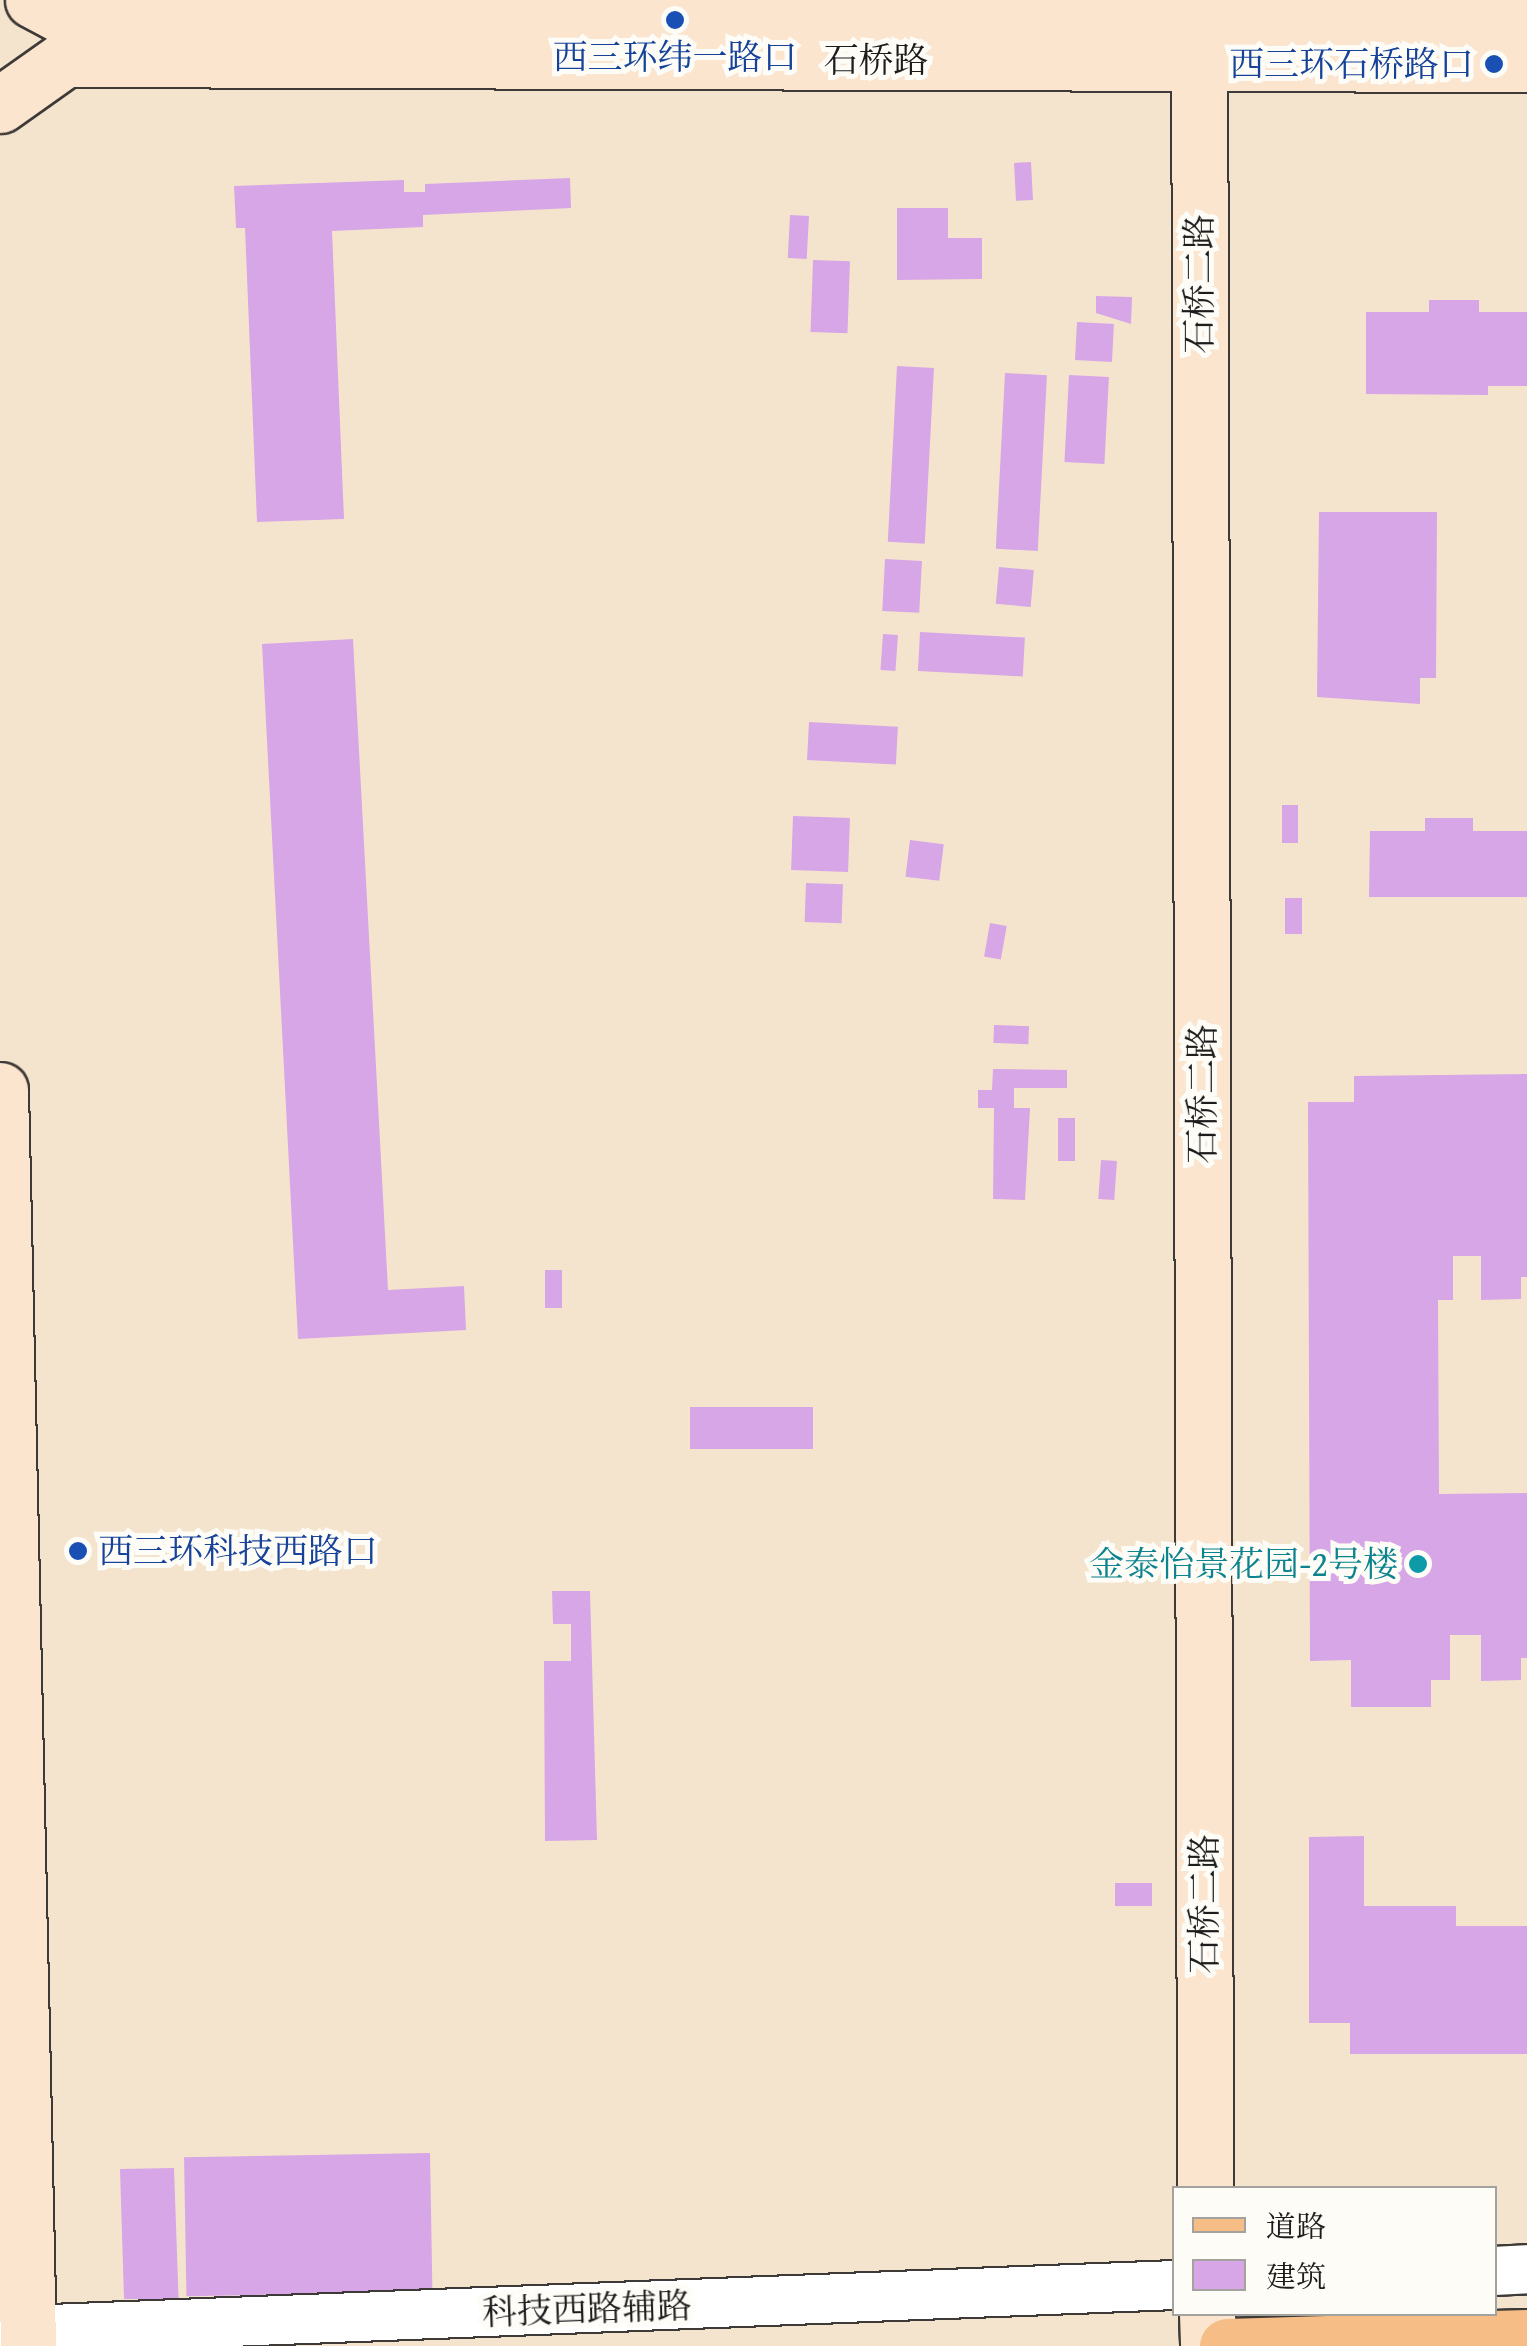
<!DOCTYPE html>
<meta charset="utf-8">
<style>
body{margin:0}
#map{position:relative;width:1527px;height:2346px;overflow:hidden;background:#f5e4cd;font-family:"Gentium Book Plus","Noto Serif SC",serif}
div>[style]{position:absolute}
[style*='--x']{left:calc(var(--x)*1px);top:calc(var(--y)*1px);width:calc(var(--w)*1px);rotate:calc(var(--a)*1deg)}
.building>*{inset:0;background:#d6a6e7;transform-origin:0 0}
.roads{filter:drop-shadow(2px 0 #3d3a37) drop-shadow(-2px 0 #3d3a37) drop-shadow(0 2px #3d3a37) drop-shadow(0 -2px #3d3a37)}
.street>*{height:48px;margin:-24px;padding:0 24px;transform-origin:24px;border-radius:24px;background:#fff}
.secondary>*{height:55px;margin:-27.5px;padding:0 27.5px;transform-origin:27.5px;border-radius:27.5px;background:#fbe5cf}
.primary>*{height:55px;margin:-27.5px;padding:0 27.5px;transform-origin:27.5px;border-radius:27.5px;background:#f6be86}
.dots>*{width:28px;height:28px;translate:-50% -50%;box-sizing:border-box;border:5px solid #fdfcf7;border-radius:50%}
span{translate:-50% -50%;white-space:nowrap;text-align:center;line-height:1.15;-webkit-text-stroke:10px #fdfcf7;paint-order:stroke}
.transit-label{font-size:35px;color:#164399}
.right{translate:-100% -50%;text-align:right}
.left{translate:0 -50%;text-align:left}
.street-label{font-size:35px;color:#1c1c1c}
.culture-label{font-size:35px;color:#0d838f}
.legend{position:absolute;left:1172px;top:2186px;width:325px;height:130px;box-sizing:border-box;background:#fdfcf7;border:2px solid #a3a29f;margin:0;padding:12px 18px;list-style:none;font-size:30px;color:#1c1c1c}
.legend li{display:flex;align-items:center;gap:20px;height:50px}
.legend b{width:50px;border:2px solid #a3a29f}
</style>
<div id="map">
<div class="building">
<i style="left:1031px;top:162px;width:38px;height:17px;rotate:87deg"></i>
<i style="clip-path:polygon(570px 178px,571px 208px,423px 215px,423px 227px,332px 231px,344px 519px,257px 522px,245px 228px,236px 228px,234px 186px,404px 180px,404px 192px,425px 192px,425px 184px)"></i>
<i style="clip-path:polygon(897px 208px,948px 208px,948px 238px,982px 238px,982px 279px,897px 280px)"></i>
<i style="left:790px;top:215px;width:19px;height:43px;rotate:3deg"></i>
<i style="left:813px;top:260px;width:37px;height:72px;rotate:2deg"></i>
<i style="clip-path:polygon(1096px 296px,1132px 297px,1131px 324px,1096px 313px)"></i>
<i style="clip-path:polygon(1429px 300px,1479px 300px,1479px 312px,1527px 312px,1527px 386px,1488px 386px,1488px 395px,1366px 394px,1366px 312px,1429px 312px)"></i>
<i style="left:1077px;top:322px;width:37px;height:38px;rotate:3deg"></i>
<i style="left:897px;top:366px;width:37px;height:176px;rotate:3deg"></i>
<i style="left:1005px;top:373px;width:42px;height:176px;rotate:3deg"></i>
<i style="left:1069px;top:375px;width:40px;height:87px;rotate:3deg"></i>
<i style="clip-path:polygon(1319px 512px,1437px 512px,1436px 678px,1420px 678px,1420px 704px,1317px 697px)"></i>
<i style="left:885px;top:559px;width:37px;height:52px;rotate:3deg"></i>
<i style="left:999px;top:567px;width:35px;height:37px;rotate:5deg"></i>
<i style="left:920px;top:632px;width:105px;height:39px;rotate:3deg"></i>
<i style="left:883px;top:634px;width:15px;height:36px;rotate:4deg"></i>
<i style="clip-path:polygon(353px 639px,388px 1290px,464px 1286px,466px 1330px,298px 1339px,262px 644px)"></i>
<i style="left:809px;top:722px;width:89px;height:38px;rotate:3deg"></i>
<i style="left:1282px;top:805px;width:16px;height:38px"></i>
<i style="left:793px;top:816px;width:57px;height:54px;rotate:2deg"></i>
<i style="clip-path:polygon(1425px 818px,1473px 818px,1473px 831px,1527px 831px,1527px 897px,1369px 897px,1370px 831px,1425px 831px)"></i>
<i style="left:910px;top:840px;width:34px;height:37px;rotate:7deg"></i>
<i style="left:806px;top:883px;width:37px;height:39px;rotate:2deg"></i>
<i style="left:1285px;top:898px;width:17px;height:36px"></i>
<i style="left:990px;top:923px;width:17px;height:34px;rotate:10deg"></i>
<i style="left:994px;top:1025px;width:35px;height:18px;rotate:2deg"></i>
<i style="clip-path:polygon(993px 1069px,1067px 1070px,1067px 1088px,1014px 1088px,1014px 1108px,1030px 1108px,1025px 1200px,993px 1199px,994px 1108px,978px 1108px,978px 1090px,992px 1090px)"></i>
<i style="clip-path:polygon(1527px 1074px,1527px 1277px,1521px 1277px,1521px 1299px,1481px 1300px,1481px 1256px,1453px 1256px,1453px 1300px,1438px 1300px,1439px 1494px,1527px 1493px,1527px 1658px,1521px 1658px,1521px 1680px,1481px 1681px,1481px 1635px,1450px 1635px,1450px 1680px,1431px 1680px,1431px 1707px,1351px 1707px,1351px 1660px,1310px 1661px,1308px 1102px,1354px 1102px,1354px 1076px)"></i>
<i style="left:1058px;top:1118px;width:17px;height:43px"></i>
<i style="left:1101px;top:1160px;width:16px;height:39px;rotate:4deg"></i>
<i style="left:545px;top:1270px;width:17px;height:38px"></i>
<i style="left:690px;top:1407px;width:123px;height:42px"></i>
<i style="clip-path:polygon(552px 1591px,590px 1591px,597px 1840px,545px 1841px,544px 1661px,571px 1661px,571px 1624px,553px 1624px)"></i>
<i style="clip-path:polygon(1364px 1836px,1364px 1906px,1456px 1906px,1456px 1926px,1527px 1926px,1527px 2054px,1350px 2054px,1350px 2023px,1309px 2023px,1309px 1837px)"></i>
<i style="left:1115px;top:1883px;width:37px;height:23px"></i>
<i style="left:430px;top:2153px;width:139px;height:246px;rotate:89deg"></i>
<i style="clip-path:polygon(174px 2168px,179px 2310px,139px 2311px,138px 2299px,124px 2299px,120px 2169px)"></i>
</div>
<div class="roads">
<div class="street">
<i style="--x:1494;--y:2271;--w:33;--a:-3"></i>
<i style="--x:0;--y:2331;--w:1175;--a:-2.24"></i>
</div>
<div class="secondary">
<i style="--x:33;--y:0;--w:40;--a:28"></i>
<i style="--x:68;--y:19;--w:1459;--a:0.08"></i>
<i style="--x:1199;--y:0;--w:2188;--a:89.84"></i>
<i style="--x:0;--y:105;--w:80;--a:-35.3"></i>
<i style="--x:65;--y:59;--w:1462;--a:0.2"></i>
<i style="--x:0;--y:1090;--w:1256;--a:88.72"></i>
<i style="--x:1207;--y:2314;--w:32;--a:88"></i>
</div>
<div class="primary">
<i style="--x:1227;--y:2346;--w:300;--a:-1.7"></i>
</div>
</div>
<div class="dots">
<i style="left:675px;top:20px;background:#1a4fb4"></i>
<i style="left:1494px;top:64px;background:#1a4fb4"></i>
<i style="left:78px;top:1551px;background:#1a4fb4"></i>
<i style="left:1418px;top:1564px;background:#0f9aa8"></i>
</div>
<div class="transit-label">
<span style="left:675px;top:57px">西三环纬一路口</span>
<span class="right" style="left:1474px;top:64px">西三环石桥路口</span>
<span class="left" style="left:98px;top:1551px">西三环科技西路口</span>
</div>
<div class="street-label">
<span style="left:876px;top:60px">石桥路</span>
<span style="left:1199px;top:284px;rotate:-90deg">石桥二路</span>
<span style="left:1202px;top:1094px;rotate:-90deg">石桥二路</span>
<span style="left:1204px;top:1904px;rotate:-90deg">石桥二路</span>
<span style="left:587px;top:2309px;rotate:-2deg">科技西路辅路</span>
</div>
<div class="culture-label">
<span class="right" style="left:1398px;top:1564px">金泰怡景花园-2号楼</span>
</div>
<ul class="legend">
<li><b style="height:12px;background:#f6be86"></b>道路</li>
<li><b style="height:28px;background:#d6a6e7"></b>建筑</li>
</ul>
</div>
